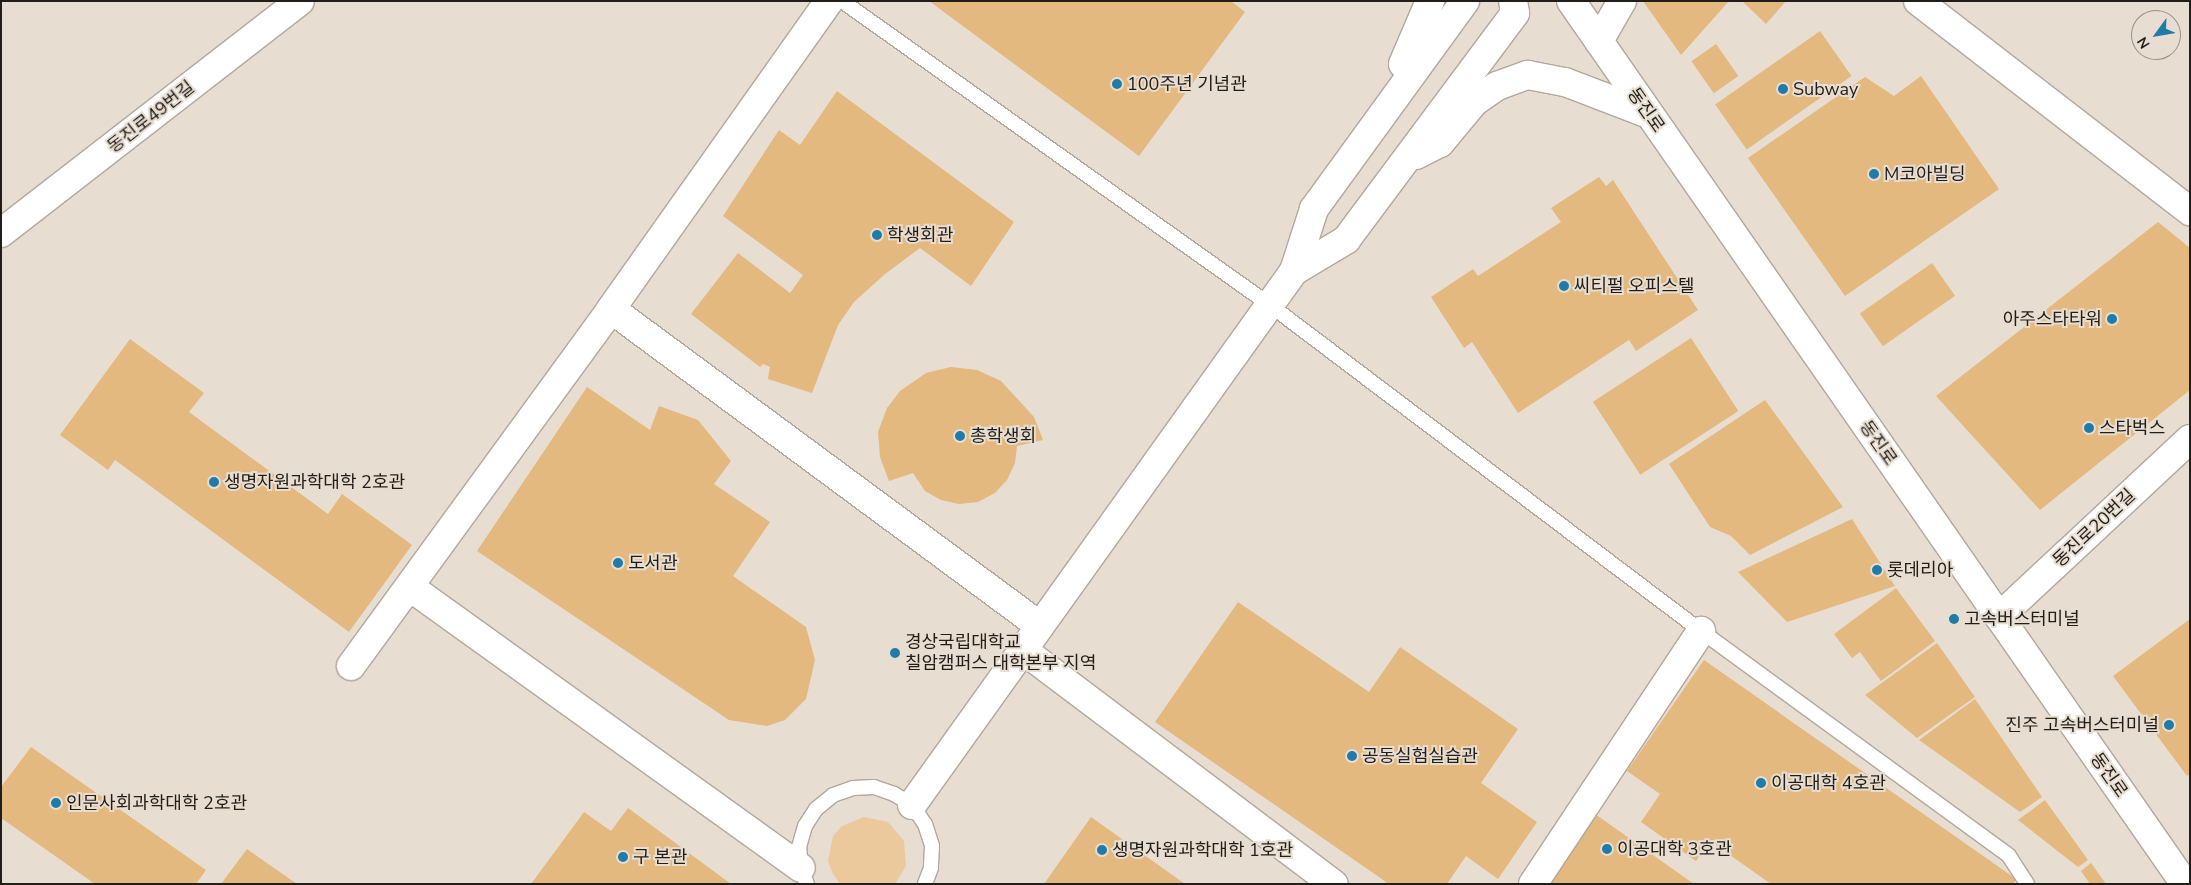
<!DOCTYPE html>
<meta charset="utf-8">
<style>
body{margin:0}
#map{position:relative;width:2191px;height:885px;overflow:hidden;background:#e7ddd0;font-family:"Nunito Sans","Noto Sans KR",sans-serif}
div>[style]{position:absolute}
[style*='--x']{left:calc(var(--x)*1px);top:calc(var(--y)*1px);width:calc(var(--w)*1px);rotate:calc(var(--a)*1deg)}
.green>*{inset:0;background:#ebc99d}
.building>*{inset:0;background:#e4b97f;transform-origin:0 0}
.roads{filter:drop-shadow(1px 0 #b2a89c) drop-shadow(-1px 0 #b2a89c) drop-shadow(0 1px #b2a89c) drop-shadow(0 -1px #b2a89c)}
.service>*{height:14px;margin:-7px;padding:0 7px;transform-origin:7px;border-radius:7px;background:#fff}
.minor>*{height:28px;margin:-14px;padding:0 14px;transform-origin:14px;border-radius:14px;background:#fff}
.tertiary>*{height:28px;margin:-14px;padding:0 14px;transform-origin:14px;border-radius:14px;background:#fff}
.dots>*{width:14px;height:14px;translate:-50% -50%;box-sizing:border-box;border:2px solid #e7ddd0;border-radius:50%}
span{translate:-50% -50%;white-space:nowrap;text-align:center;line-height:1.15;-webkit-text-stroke:4px #e7ddd0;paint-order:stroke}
.poi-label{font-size:18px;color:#211e19}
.left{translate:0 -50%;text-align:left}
.right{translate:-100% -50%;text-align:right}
.street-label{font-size:18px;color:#211e19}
.frame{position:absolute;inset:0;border:2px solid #211e19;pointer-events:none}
.north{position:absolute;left:2131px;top:10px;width:50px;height:50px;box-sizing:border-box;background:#e7ddd0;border:1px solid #989187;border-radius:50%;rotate:238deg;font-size:14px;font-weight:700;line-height:20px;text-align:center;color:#211e19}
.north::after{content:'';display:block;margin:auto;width:18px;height:22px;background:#217ba9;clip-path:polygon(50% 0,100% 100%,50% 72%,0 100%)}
</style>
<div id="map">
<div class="green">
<i style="clip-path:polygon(864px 817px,888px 822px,904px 841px,906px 866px,895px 884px,840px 884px,833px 874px,828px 861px,833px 836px,842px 826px)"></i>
</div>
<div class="building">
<i style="clip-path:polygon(929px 1px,1231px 1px,1245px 12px,1139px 156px)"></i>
<i style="clip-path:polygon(1643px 1px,1729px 1px,1681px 55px)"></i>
<i style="clip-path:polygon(1742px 1px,1786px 1px,1766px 24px)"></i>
<i style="left:1820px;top:31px;width:55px;height:128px;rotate:55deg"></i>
<i style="left:1716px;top:44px;width:39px;height:30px;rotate:55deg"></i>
<i style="clip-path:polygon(1921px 76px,1999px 189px,1845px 296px,1748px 158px,1865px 77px,1894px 96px)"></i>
<i style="clip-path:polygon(837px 91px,1014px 222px,971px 286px,920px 248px,885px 274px,854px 302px,838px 325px,812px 393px,768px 379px,770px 367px,763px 364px,760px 367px,691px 314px,738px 253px,790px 293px,803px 275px,723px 216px,779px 130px,800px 145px)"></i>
<i style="clip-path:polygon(1599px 177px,1606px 186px,1613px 180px,1698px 310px,1636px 351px,1629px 340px,1518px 413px,1472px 342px,1464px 348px,1431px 297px,1473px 269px,1478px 276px,1561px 222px,1551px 208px)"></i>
<i style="clip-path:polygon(2158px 222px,2190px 248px,2190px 390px,2040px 510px,1936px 396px)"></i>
<i style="left:1932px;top:263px;width:40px;height:88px;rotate:55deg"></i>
<i style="left:1691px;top:338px;width:87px;height:117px;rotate:57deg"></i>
<i style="clip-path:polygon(130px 339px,204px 393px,189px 412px,328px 514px,342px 494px,412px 545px,349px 632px,115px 460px,108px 470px,60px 435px)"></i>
<i style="clip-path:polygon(951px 367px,977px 370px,1001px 381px,1034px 417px,1043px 440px,1017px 446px,1015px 463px,1007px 480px,995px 493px,978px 502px,959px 504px,941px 500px,925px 491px,913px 473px,889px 481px,880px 457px,878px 432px,887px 408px,900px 391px,926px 373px)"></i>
<i style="clip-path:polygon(587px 387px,650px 430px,659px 406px,698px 420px,731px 461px,714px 484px,770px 522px,733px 576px,806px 627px,815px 660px,806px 699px,785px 720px,767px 726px,729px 720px,477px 551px)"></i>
<i style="clip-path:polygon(1765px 400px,1843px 507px,1750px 555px,1731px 536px,1710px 527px,1669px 464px)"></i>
<i style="clip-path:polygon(1852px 519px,1895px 586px,1787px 622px,1738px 572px)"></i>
<i style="clip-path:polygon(1896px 588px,1935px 641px,1881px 681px,1860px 652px,1852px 658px,1834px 634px)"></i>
<i style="clip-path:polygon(1238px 602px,1369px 692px,1400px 647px,1518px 729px,1481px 783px,1537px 822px,1498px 879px,1466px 856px,1447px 884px,1389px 884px,1155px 722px)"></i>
<i style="clip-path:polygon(2190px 619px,2190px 774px,2187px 776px,2113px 676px)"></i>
<i style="clip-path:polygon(1937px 643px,1975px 697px,1917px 738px,1865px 695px)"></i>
<i style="clip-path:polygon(1704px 660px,2016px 879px,2013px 884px,1771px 884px,1710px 841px,1696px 861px,1641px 822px,1660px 794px,1627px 771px)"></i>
<i style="clip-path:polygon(1975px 699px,2042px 797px,2020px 812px,1919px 740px)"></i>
<i style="clip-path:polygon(31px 747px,206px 870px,196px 884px,95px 884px,1px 818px,1px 787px)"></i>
<i style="clip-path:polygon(2045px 800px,2088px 860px,2078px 867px,2018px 820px)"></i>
<i style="clip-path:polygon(628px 808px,731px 884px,531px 884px,584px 812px,611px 831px)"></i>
<i style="clip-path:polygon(1595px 814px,1694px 884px,1545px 884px)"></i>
<i style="clip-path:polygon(1091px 817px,1185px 884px,1044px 884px)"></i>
<i style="clip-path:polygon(247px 849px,297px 884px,221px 884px)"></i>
<i style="clip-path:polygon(2091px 863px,2106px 884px,2090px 884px,2081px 871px)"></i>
</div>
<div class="roads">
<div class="service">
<i style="--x:842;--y:1;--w:525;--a:35.39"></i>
<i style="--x:1270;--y:305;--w:540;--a:37.1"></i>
<i style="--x:1701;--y:631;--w:381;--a:36.1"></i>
<i style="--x:2009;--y:856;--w:33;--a:57"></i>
<i style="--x:807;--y:884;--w:17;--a:-111"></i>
<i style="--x:801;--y:868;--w:21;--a:-95"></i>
<i style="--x:799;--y:847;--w:22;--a:-74"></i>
<i style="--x:805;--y:826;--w:20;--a:-57"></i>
<i style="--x:816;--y:809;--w:22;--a:-39"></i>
<i style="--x:833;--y:795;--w:21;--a:-19"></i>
<i style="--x:853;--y:788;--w:21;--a:-3"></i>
<i style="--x:874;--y:787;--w:21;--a:19"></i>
<i style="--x:894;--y:794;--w:21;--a:31"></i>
<i style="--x:912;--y:805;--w:23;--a:56"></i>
<i style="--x:925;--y:824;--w:23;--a:72"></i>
<i style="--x:932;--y:846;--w:22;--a:93"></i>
<i style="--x:931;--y:868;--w:17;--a:111"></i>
</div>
<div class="minor">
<i style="--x:1918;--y:1;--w:344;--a:37.7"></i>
<i style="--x:1599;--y:41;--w:46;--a:-60.1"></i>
<i style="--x:1403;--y:64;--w:69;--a:-66.8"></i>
<i style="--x:1416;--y:155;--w:27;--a:-27"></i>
<i style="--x:1440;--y:143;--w:53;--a:-50.3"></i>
<i style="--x:1474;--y:102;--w:28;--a:-35"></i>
<i style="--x:1497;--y:86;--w:33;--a:-20"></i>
<i style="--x:1528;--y:75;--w:38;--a:11"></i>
<i style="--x:1565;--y:82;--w:90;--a:20.9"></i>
<i style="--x:1;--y:233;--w:378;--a:-37.8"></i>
<i style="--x:1294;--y:271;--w:61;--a:-30.8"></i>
<i style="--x:1346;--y:240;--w:283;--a:-53.3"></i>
<i style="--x:1515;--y:13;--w:12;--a:-99"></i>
<i style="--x:611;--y:309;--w:533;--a:36.46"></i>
<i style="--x:410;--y:587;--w:481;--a:35.7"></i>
<i style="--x:1999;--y:617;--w:261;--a:-43"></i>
<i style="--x:1023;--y:650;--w:389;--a:37"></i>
<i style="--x:351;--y:666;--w:442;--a:-53.9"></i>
<i style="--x:611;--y:309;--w:377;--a:-54.7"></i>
<i style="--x:912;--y:805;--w:657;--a:-54.42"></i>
<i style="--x:1294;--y:271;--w:65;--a:-72.1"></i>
<i style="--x:1314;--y:209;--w:257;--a:-54"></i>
<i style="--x:1533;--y:884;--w:304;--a:-56.4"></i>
</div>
<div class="tertiary">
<i style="--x:1571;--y:1;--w:1075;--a:55.19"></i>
</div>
</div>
<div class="dots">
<i style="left:1117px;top:84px;background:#217ba9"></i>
<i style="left:1783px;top:89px;background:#217ba9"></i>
<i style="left:1874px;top:174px;background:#217ba9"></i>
<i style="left:877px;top:235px;background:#217ba9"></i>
<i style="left:1564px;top:286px;background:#217ba9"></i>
<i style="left:2112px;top:319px;background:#217ba9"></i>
<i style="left:2089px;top:428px;background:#217ba9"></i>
<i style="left:960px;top:436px;background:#217ba9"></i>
<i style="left:214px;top:482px;background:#217ba9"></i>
<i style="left:618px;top:563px;background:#217ba9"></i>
<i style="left:1877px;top:570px;background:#217ba9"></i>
<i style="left:1954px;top:619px;background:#217ba9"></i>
<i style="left:895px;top:653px;background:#217ba9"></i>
<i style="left:2169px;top:725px;background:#217ba9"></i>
<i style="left:1352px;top:756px;background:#217ba9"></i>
<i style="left:1761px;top:783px;background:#217ba9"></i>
<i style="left:56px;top:803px;background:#217ba9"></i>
<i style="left:1607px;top:849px;background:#217ba9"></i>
<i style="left:1102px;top:850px;background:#217ba9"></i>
<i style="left:623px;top:857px;background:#217ba9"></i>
</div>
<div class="poi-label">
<span class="left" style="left:1127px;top:84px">100주년 기념관</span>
<span class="left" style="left:1793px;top:89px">Subway</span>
<span class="left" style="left:1884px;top:174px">M코아빌딩</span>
<span class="left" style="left:887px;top:235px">학생회관</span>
<span class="left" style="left:1574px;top:286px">씨티펄 오피스텔</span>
<span class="right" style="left:2102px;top:319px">아주스타타워</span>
<span class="left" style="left:2099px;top:428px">스타벅스</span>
<span class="left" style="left:970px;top:436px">총학생회</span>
<span class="left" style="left:224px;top:482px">생명자원과학대학 2호관</span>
<span class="left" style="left:628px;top:563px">도서관</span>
<span class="left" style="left:1887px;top:570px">롯데리아</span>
<span class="left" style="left:1964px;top:619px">고속버스터미널</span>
<span class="left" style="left:905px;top:653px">경상국립대학교<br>칠암캠퍼스 대학본부 지역</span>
<span class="right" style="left:2159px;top:725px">진주 고속버스터미널</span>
<span class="left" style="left:1362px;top:756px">공동실험실습관</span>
<span class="left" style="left:1771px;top:783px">이공대학 4호관</span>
<span class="left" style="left:66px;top:803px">인문사회과학대학 2호관</span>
<span class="left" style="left:1617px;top:849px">이공대학 3호관</span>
<span class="left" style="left:1112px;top:850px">생명자원과학대학 1호관</span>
<span class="left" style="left:633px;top:857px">구 본관</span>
</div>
<div class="street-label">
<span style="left:1646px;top:110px;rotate:55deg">동진로</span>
<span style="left:151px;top:117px;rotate:-38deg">동진로49번길</span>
<span style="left:1878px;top:443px;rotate:55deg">동진로</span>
<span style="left:2094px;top:528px;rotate:-43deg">동진로20번길</span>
<span style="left:2109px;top:775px;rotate:55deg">동진로</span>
</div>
<div class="frame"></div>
<div class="north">N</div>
</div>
